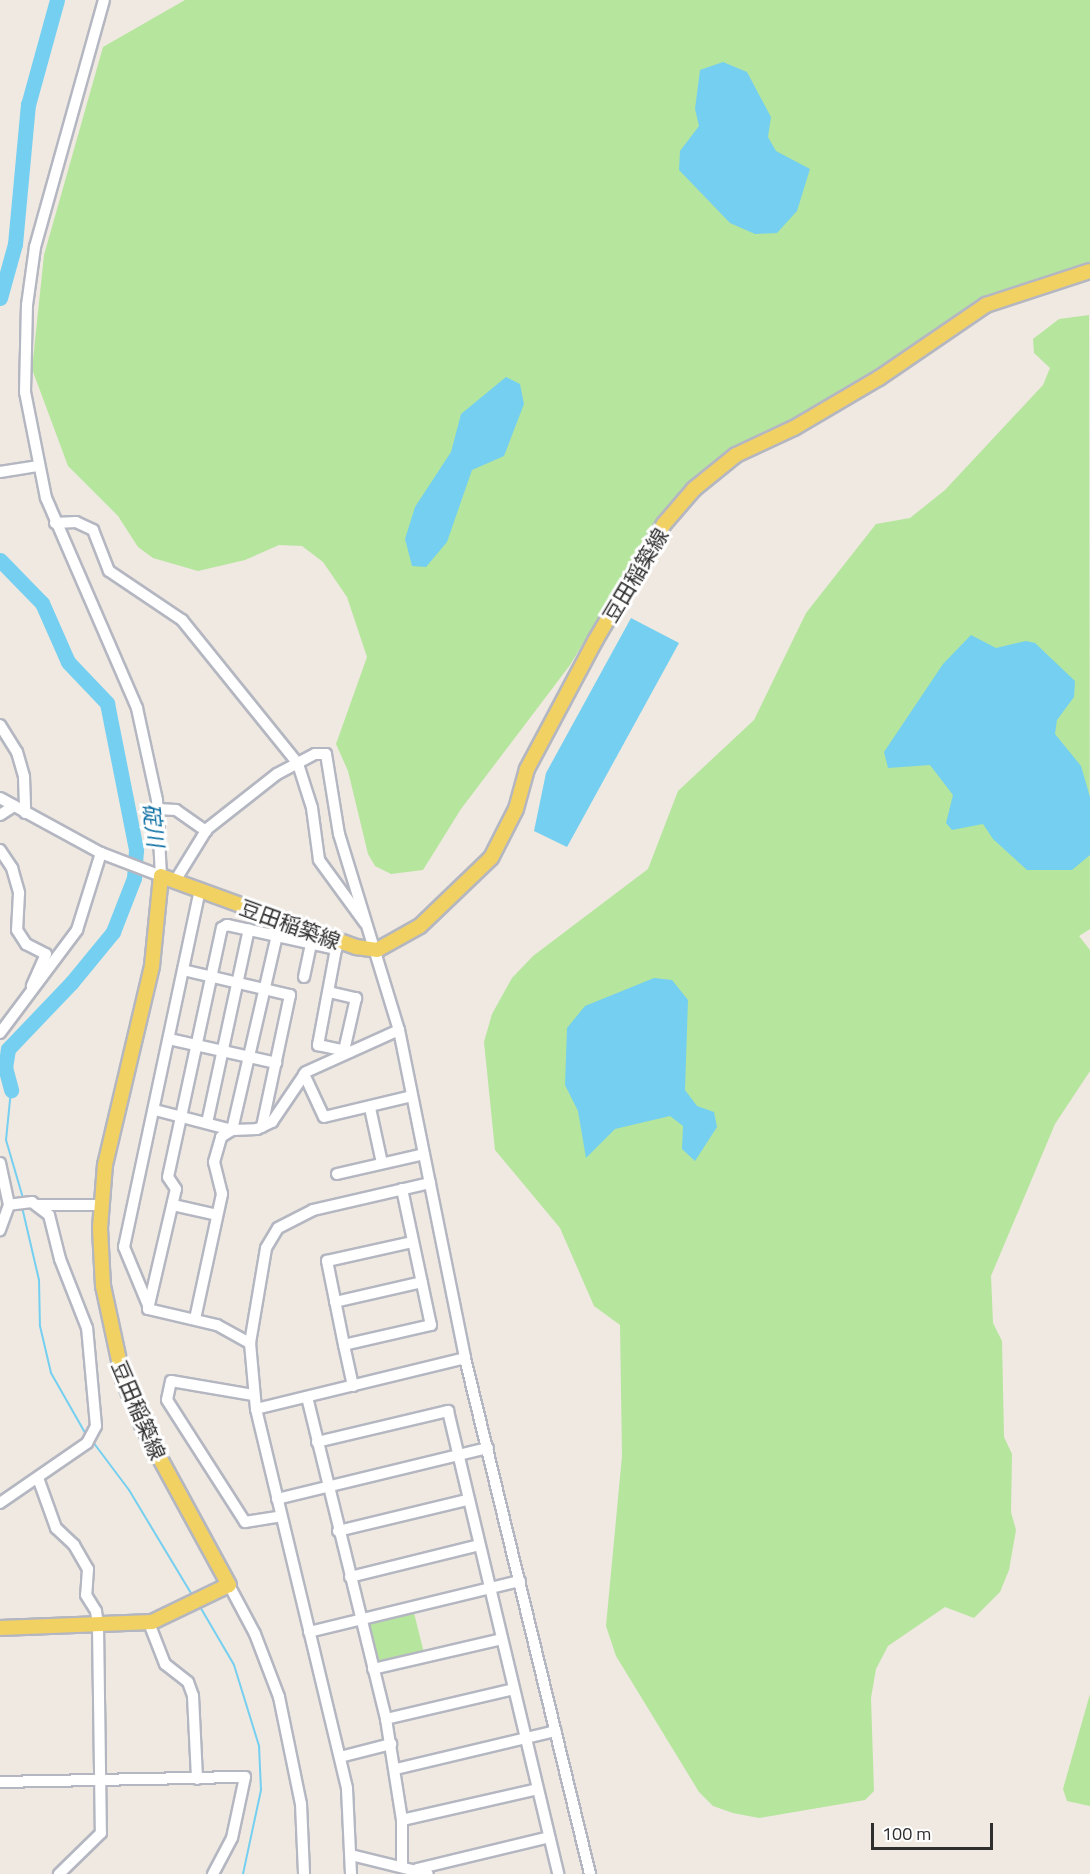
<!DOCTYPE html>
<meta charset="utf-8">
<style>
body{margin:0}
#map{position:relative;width:1090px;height:1874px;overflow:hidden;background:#efe9e1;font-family:"Titillium Web","Noto Sans JP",sans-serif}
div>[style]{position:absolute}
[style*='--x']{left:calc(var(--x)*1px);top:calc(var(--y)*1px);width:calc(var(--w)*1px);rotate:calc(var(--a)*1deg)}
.green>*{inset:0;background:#b6e59e;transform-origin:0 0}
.water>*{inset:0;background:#75cff0}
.stream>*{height:2px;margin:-1px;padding:0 1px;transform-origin:1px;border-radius:1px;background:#75cff0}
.river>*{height:15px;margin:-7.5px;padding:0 7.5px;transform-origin:7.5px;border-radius:7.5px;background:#75cff0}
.roads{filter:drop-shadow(2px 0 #b4b7c1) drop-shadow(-2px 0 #b4b7c1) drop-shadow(0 2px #b4b7c1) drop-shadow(0 -2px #b4b7c1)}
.minor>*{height:10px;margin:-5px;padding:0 5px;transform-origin:5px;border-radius:5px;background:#fff}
.major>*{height:14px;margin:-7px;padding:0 7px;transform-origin:7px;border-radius:7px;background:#f2d163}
span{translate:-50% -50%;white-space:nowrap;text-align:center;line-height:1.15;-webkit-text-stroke:6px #fff;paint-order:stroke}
.street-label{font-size:21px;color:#2e2e2e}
.water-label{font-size:22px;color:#0d6fa3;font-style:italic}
.scale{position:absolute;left:871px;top:1823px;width:122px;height:27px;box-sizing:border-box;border:3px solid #2e2e2e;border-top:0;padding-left:8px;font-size:18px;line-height:21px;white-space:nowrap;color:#2e2e2e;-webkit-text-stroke:4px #fff;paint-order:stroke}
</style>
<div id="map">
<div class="green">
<i style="clip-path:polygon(185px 0,1090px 0,1090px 268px,985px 302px,874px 378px,700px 474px,654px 526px,570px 665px,461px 809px,423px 870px,391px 874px,375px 866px,368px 854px,348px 771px,336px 744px,367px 657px,347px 597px,323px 562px,302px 546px,279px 545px,245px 560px,198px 571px,153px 558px,138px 547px,118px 516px,68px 466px,32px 369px,44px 255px,103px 47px)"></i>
<i style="clip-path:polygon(1089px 315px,1090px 929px,1079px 936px,1090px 950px,1090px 1071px,1055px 1124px,991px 1276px,993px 1323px,1002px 1341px,1004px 1437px,1012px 1454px,1011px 1512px,1016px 1530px,1009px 1570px,1000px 1592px,974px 1618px,945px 1607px,888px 1646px,876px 1669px,871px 1698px,874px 1791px,865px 1800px,759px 1818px,733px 1813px,713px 1806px,699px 1792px,616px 1656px,606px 1626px,622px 1456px,620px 1325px,594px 1306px,560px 1228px,495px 1150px,484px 1042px,492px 1014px,512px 978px,533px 956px,648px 869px,678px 791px,754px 720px,806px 613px,876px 524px,910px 518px,945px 490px,1043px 385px,1050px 368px,1034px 353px,1033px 339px,1059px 319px)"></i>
<i style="left:414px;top:1613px;width:42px;height:49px;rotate:76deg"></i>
<i style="clip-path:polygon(1090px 1694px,1090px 1806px,1067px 1801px,1063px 1789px)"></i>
</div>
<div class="water">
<i style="clip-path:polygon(723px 62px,747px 72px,771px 117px,768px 137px,776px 151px,810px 169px,797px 211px,777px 233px,755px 234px,730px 223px,679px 170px,680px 151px,699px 126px,695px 109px,700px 70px)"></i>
<i style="clip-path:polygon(506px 377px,520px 384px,524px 404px,504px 456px,472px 470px,447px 542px,426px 567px,412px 566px,405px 539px,415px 507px,451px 452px,461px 414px)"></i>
<i style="clip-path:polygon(631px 618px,679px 643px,567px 847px,534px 831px,546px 773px)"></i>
<i style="clip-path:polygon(971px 635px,996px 648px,1026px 641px,1035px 643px,1075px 681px,1074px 697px,1057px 720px,1055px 734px,1081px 766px,1090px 797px,1090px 855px,1072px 870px,1027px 870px,993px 839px,983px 824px,952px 830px,946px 823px,953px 795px,930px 765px,888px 768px,884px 752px,943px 664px)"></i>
<i style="clip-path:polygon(654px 978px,672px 980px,688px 1000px,685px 1090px,697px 1106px,714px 1112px,717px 1127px,695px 1161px,682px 1149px,683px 1126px,670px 1116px,615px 1129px,586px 1158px,578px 1111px,565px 1085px,567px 1028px,585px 1006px)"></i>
</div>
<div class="stream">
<i style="--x:11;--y:1090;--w:50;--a:95.7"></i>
<i style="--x:6;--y:1140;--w:60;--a:73.7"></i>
<i style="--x:22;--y:1207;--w:75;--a:76.9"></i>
<i style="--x:39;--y:1280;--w:46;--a:88.8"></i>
<i style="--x:40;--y:1326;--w:48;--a:76.8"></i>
<i style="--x:51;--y:1373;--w:73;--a:60.3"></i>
<i style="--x:93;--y:1442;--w:60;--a:53.1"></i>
<i style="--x:129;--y:1490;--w:126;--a:59"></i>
<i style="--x:199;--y:1605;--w:69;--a:59.7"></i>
<i style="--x:234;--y:1665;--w:85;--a:72.8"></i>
<i style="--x:259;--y:1746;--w:44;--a:87.4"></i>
<i style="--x:261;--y:1790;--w:86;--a:102.1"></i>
</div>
<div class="river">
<i style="--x:0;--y:298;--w:56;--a:-74.5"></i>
<i style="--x:15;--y:244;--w:140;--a:-84.7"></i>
<i style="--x:28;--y:105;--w:109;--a:-74.6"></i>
<i style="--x:0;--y:560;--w:60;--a:45.7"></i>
<i style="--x:42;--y:603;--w:64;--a:66.2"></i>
<i style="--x:68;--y:662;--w:57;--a:46.4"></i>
<i style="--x:107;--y:703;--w:150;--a:78.8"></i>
<i style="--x:136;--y:850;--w:28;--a:94"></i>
<i style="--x:134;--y:878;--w:58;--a:111.3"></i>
<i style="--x:113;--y:932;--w:65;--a:129.4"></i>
<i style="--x:72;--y:982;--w:93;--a:133.7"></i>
<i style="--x:8;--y:1049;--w:18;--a:99"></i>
<i style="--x:5;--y:1067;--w:24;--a:75"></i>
</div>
<div class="roads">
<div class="minor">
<i style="--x:0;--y:472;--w:36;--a:-9"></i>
<i style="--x:55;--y:523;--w:21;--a:-3"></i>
<i style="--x:76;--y:522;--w:19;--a:25"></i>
<i style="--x:93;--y:530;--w:44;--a:68.7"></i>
<i style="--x:109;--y:571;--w:88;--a:33.9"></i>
<i style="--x:182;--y:620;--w:185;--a:51.1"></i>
<i style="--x:298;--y:764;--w:46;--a:72.3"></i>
<i style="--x:312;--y:808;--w:52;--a:82.3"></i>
<i style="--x:319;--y:860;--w:78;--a:53.9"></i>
<i style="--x:0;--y:725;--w:32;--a:58"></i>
<i style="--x:17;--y:752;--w:26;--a:74"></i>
<i style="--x:24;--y:777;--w:36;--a:88"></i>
<i style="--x:0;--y:798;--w:115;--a:28.6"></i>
<i style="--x:101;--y:853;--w:64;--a:21"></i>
<i style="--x:161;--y:876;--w:76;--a:-93"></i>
<i style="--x:157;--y:800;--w:94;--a:-102.3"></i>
<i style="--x:137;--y:708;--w:229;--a:-113.4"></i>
<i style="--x:46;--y:498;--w:108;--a:-101.2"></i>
<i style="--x:25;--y:392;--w:87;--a:-88.7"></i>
<i style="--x:27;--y:305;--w:59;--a:-82.1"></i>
<i style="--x:35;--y:247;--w:256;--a:-74.4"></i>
<i style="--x:158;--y:809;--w:18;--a:3"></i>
<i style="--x:176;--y:810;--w:37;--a:35"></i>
<i style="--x:0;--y:815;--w:17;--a:-33"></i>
<i style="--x:0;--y:850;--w:22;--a:56"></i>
<i style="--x:12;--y:868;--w:26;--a:74"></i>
<i style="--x:19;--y:893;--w:37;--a:93"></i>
<i style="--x:17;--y:930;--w:17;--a:57"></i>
<i style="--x:26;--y:944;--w:22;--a:27"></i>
<i style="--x:46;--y:954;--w:35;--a:114"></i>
<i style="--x:175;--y:881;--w:61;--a:-58.4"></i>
<i style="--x:207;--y:829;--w:89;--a:-38.2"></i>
<i style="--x:277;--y:774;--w:43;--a:-27.8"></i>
<i style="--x:315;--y:754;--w:11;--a:0"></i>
<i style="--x:326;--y:754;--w:81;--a:80.8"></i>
<i style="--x:339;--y:834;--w:205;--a:73"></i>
<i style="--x:399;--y:1030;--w:335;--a:78.6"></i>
<i style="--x:465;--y:1358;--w:531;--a:76.38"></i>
<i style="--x:336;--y:949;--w:98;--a:100.6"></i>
<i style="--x:318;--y:1045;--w:33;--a:12"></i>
<i style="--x:183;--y:970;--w:110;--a:13.2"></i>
<i style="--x:290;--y:995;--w:135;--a:102"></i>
<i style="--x:304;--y:977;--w:35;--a:-78"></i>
<i style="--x:329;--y:992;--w:28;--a:13"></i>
<i style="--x:356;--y:998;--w:54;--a:102.8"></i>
<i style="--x:0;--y:1033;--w:129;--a:-53.2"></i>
<i style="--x:77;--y:930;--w:81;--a:-72.7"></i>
<i style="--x:169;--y:1039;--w:110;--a:12.6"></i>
<i style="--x:304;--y:1074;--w:47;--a:65.1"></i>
<i style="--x:324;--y:1117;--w:90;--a:-13.4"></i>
<i style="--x:370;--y:1108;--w:56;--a:77.7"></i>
<i style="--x:155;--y:1110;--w:80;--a:14.6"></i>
<i style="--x:232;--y:1130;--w:25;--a:-2"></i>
<i style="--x:257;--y:1129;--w:17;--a:-25"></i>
<i style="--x:272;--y:1122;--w:60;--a:-55.8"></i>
<i style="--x:306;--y:1072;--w:102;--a:-24.3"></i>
<i style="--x:207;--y:1123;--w:198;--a:-77.8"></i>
<i style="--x:0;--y:1163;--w:43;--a:77.9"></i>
<i style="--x:9;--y:1205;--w:27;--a:110"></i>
<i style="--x:337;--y:1174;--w:89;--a:-12.9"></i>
<i style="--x:402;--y:1189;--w:139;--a:78"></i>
<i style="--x:431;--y:1325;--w:89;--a:167.1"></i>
<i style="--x:344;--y:1345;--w:86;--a:-101.4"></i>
<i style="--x:327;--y:1261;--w:88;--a:-12.5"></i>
<i style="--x:39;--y:1205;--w:62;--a:0"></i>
<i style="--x:173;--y:1205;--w:45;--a:12.8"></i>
<i style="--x:335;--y:1302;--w:89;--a:-12.9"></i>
<i style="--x:148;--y:1305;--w:63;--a:-112.5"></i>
<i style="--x:124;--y:1247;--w:365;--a:-78"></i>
<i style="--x:148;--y:1309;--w:123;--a:-76.9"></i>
<i style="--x:176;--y:1189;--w:14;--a:-124"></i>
<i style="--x:168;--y:1177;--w:255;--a:-77.8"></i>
<i style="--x:222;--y:928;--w:6;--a:-31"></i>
<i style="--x:227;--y:925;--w:112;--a:12.4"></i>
<i style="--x:336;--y:949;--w:7;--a:-63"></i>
<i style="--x:148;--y:1309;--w:71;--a:13.1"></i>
<i style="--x:217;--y:1325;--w:38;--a:29"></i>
<i style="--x:195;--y:1319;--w:128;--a:-77.8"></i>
<i style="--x:222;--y:1194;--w:33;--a:-104"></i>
<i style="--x:214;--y:1162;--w:26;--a:-74"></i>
<i style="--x:221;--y:1137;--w:13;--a:-32"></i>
<i style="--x:232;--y:1130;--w:200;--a:-77"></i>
<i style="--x:344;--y:1345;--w:42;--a:77.6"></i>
<i style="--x:253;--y:1395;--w:83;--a:-170.3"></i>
<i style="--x:171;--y:1381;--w:19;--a:102"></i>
<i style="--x:167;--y:1400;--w:145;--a:57.4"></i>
<i style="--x:245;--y:1522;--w:36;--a:-9"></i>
<i style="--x:307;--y:1397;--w:332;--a:76.2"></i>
<i style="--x:386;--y:1719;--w:102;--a:81"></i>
<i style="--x:402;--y:1820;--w:45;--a:90"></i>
<i style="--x:256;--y:1409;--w:215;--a:-13.7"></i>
<i style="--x:317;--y:1442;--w:135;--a:-13.3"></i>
<i style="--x:448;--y:1411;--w:476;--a:76.6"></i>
<i style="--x:38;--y:1478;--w:53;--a:70.2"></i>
<i style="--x:56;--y:1528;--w:25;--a:43"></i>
<i style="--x:74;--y:1545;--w:28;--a:60"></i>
<i style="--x:88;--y:1569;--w:26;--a:94"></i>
<i style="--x:86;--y:1595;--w:19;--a:58"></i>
<i style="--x:96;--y:1611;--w:15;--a:82"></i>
<i style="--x:98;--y:1626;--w:207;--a:89.2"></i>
<i style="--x:101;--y:1833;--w:59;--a:135.7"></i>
<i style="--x:277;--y:1499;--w:217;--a:-13.6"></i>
<i style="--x:0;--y:1503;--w:106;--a:-34.6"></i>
<i style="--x:87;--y:1443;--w:19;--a:-62"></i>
<i style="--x:96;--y:1426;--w:98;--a:-95.2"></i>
<i style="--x:87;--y:1328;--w:74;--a:-111.4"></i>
<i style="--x:60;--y:1259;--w:45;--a:-104"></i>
<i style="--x:49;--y:1215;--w:21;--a:-143"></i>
<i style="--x:32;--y:1202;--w:23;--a:173"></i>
<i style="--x:338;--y:1531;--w:133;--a:-13.5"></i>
<i style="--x:350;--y:1577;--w:133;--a:-13.9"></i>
<i style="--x:229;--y:1585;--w:55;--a:62"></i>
<i style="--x:255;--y:1634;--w:67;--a:69.1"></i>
<i style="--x:279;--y:1697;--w:109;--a:78.4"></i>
<i style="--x:301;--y:1804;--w:70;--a:87.5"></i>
<i style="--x:149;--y:1623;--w:44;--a:68.7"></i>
<i style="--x:165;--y:1664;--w:29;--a:38"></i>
<i style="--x:188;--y:1682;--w:15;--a:70"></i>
<i style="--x:193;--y:1696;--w:83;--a:87.2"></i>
<i style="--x:309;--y:1632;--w:217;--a:-13.6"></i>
<i style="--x:373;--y:1669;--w:132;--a:-13.1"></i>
<i style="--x:386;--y:1719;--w:131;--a:-13.2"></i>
<i style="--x:340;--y:1757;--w:53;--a:-14.3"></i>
<i style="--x:396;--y:1769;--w:164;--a:-13.4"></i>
<i style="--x:0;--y:1782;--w:245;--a:-1.2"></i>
<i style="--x:245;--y:1777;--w:62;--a:102"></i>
<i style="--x:232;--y:1838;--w:41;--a:117.8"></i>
<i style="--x:402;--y:1820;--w:139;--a:-12.8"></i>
<i style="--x:351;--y:1855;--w:79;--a:13.9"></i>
<i style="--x:417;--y:1869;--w:136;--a:-13.6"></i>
<i style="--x:351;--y:1874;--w:86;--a:-92.7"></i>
<i style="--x:347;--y:1788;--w:390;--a:-103.5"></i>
<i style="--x:256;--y:1409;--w:66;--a:-95.2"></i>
<i style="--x:250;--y:1343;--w:96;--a:-80.4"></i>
<i style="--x:266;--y:1248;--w:23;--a:-59"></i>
<i style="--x:278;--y:1228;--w:39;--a:-27"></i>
<i style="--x:313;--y:1210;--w:120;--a:-13"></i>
</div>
<div class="major">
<i style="--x:0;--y:1628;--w:152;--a:-2.3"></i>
<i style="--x:152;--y:1622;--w:85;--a:-25.7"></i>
<i style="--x:229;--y:1585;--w:180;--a:-118.6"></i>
<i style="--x:143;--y:1427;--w:52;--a:-112.6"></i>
<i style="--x:123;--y:1379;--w:95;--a:-102.1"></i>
<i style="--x:103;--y:1286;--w:58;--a:-93"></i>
<i style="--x:100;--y:1228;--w:63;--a:-85.5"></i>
<i style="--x:105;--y:1165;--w:204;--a:-76.7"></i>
<i style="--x:152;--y:966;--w:90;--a:-84.3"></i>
<i style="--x:161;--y:876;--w:208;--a:20"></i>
<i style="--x:356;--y:947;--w:21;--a:8"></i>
<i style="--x:377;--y:950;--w:49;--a:-29.2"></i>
<i style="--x:420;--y:926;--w:98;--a:-43.8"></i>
<i style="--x:491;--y:858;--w:55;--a:-63"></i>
<i style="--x:516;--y:809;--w:41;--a:-74.6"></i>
<i style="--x:527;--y:769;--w:145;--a:-62"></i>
<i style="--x:595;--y:641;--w:136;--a:-59.5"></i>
<i style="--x:664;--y:524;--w:46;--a:-49.4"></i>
<i style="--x:694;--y:489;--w:54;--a:-39"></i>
<i style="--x:736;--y:455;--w:64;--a:-25"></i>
<i style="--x:794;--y:428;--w:99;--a:-30.5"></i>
<i style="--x:879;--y:378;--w:130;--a:-34.3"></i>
<i style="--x:986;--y:305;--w:109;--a:-18.1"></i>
</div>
</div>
<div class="street-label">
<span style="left:635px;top:575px;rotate:-59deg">豆田稲築線</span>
<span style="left:290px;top:924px;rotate:20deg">豆田稲築線</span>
<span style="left:139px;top:1410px;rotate:67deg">豆田稲築線</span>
</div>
<div class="water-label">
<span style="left:153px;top:825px;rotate:83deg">碇川</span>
</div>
<div class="scale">100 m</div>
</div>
